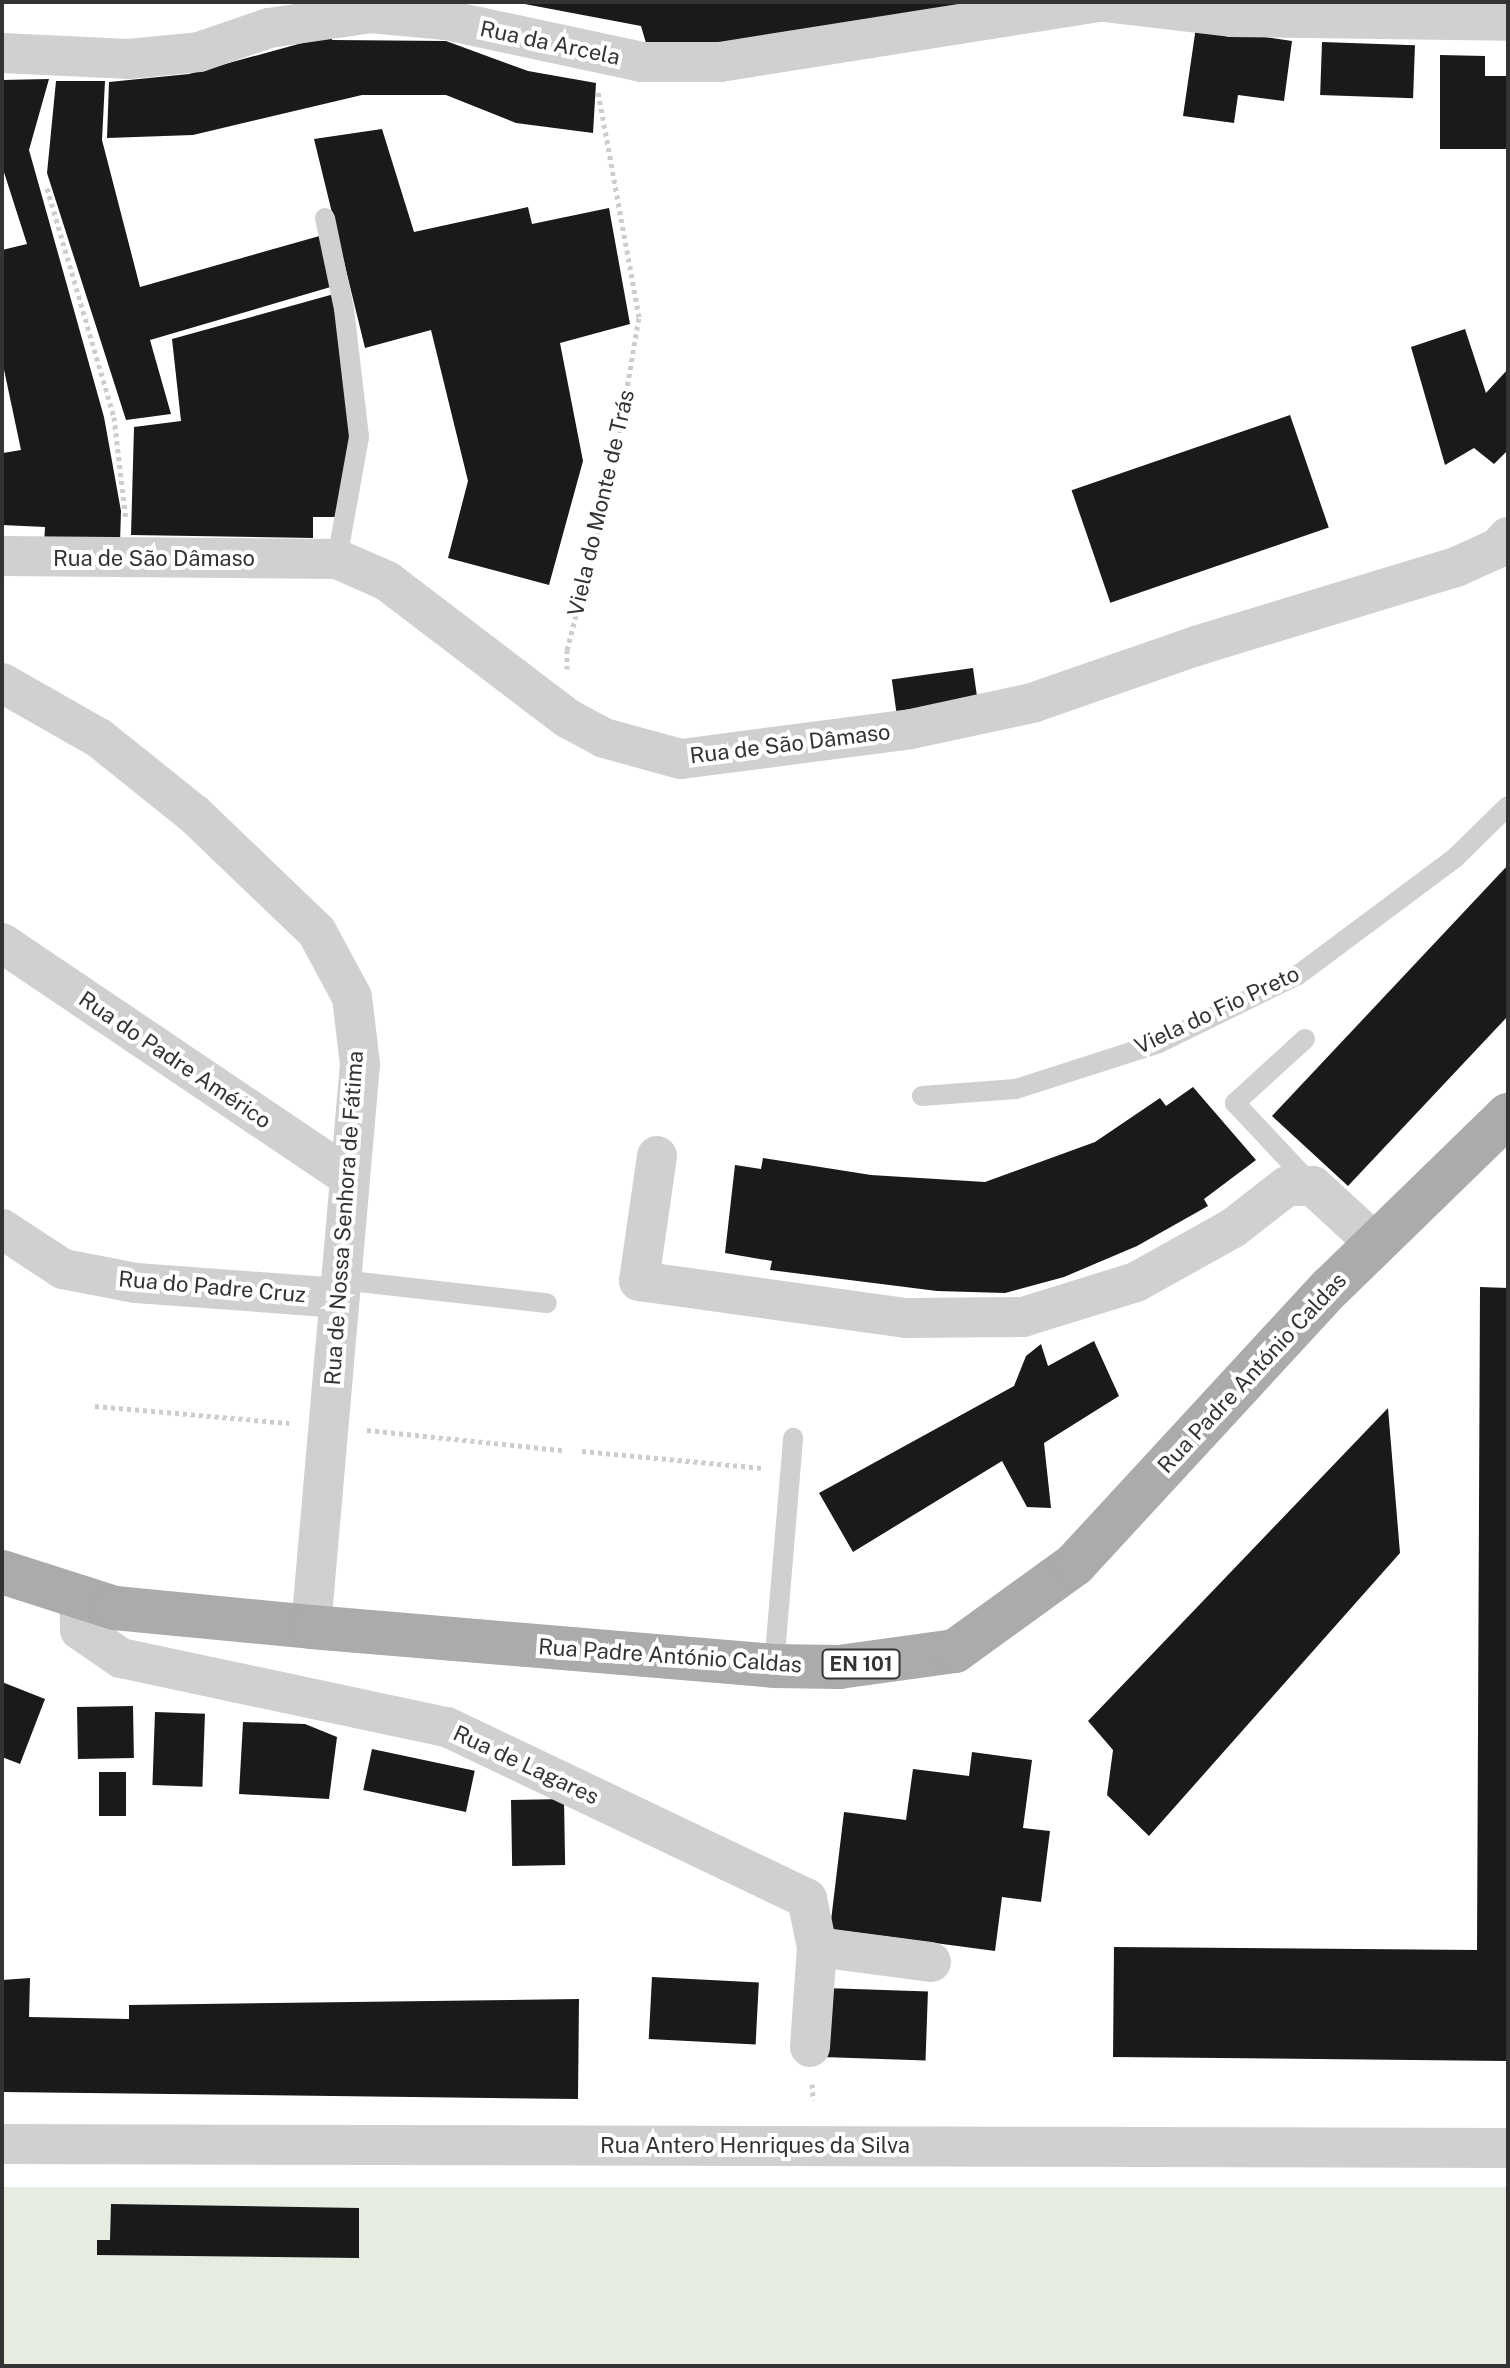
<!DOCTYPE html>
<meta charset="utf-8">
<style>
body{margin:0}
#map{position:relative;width:1510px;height:2368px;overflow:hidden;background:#fff;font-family:"Public Sans",sans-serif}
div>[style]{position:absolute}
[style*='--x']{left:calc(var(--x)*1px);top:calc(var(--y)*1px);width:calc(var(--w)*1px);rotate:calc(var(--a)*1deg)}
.green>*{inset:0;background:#e6ecdf;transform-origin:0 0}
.building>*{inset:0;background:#1a1a1a;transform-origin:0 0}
.path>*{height:5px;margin-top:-2.5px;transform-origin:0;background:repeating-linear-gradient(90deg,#cdcdcd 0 4px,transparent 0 8px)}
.lane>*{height:20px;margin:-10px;padding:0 10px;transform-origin:10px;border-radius:10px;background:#d0d0d0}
.street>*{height:40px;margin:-20px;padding:0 20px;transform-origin:20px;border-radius:20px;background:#d0d0d0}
.primary>*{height:44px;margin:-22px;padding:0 22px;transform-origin:22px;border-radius:22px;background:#ababab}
span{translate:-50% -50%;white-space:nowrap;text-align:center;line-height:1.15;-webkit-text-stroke:8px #fff;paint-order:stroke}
.shield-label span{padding:2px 6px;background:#fff;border:2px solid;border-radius:6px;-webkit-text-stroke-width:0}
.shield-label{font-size:20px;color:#333;font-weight:700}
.street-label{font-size:22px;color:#333}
.frame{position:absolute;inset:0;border:4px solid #333;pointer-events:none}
</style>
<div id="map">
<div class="green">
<i style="left:2px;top:2187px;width:1506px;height:179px"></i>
</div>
<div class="building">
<i style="clip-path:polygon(514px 2px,964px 2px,966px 16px,648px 50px,641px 26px)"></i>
<i style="clip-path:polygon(1196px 27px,1292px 41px,1284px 101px,1238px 95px,1234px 123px,1183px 116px)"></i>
<i style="clip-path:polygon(331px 35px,332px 40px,446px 41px,528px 71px,596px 83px,593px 133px,516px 123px,446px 95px,362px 95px,193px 135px,107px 138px,109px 82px,189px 74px)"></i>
<i style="left:1322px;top:42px;width:93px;height:53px;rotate:2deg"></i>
<i style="clip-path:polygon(1440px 55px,1485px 56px,1485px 76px,1508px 76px,1508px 149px,1440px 149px)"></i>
<i style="clip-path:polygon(49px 79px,29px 150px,104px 417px,121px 511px,120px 543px,44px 546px,45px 527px,2px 525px,3px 453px,21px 450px,2px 360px,2px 250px,27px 244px,2px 166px,2px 80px)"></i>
<i style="clip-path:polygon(56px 81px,105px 81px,102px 140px,140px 287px,323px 235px,334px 286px,150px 340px,171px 414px,126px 420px,47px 173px)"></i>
<i style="clip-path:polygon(382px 129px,414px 232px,528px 207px,532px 224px,609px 208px,630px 324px,560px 343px,583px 461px,549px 585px,448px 558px,468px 481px,431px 330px,365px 348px,314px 139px)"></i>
<i style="clip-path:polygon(334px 294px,351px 444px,340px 517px,313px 517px,313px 538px,131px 535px,134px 427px,181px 421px,172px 339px)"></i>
<i style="clip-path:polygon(1465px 329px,1486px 393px,1508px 369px,1508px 450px,1494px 464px,1474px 448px,1445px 465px,1411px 347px)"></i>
<i style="left:1290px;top:415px;width:119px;height:231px;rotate:71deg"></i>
<i style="left:973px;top:668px;width:44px;height:82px;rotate:82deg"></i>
<i style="clip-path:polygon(1508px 865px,1508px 1016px,1348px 1186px,1272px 1116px)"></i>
<i style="clip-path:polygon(1193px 1087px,1256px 1160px,1204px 1199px,1208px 1206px,1137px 1246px,1064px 1277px,1005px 1293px,937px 1291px,770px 1270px,772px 1261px,725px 1253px,735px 1165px,761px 1169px,763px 1158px,871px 1175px,985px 1182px,1095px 1142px,1160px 1098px,1166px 1106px)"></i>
<i style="clip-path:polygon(1480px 1287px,1508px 1288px,1508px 2061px,1113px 2057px,1114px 1947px,1477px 1950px)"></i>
<i style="clip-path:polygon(1094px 1341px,1119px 1396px,1044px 1443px,1051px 1508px,1027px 1507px,1002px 1461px,853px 1552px,819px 1493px,1014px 1386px,1026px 1356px,1041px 1344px,1048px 1366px)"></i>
<i style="clip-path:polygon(1388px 1408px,1400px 1553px,1149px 1836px,1107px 1795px,1113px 1750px,1088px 1721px)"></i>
<i style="clip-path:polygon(2px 1682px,45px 1699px,20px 1764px,2px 1757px)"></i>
<i style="left:133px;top:1706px;width:52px;height:56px;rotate:89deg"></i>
<i style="left:155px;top:1712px;width:50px;height:73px;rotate:2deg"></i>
<i style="clip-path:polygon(243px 1722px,305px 1724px,337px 1737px,329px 1799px,239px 1794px)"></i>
<i style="left:372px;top:1749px;width:105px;height:42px;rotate:12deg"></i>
<i style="clip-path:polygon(972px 1752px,1032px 1760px,1023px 1828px,1050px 1831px,1041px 1902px,1002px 1897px,995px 1951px,830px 1929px,844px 1812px,906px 1820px,913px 1769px,969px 1776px)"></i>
<i style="left:99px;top:1772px;width:27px;height:44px"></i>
<i style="left:564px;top:1799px;width:66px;height:53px;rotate:89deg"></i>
<i style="left:652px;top:1977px;width:107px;height:62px;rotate:3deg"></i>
<i style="clip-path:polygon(30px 1978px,29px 2017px,129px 2019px,129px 2005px,579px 1999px,578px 2099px,2px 2092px,2px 1980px)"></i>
<i style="left:825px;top:1988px;width:103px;height:69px;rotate:2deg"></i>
<i style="clip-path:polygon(111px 2204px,359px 2208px,359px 2258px,97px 2255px,97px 2240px,110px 2240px)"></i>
</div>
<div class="path">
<i style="--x:47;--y:188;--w:239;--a:73.7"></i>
<i style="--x:114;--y:417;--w:104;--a:83.4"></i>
<i style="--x:567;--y:669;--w:19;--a:-90"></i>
<i style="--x:567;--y:650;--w:184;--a:-75.5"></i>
<i style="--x:613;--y:472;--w:157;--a:-80.5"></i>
<i style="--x:639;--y:317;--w:230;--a:-100.3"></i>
<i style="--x:95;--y:1406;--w:195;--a:5"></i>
<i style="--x:367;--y:1430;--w:196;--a:5.9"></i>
<i style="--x:582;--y:1451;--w:181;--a:5.4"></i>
<i style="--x:812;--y:2084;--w:16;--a:86"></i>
</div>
<div class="lane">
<i style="--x:325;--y:218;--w:93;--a:78.2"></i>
<i style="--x:344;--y:309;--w:129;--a:83.3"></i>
<i style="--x:359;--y:437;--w:124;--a:100.2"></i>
<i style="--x:1305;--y:1039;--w:95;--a:137.6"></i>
<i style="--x:1235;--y:1103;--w:114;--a:46.8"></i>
<i style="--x:922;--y:1096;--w:94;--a:-4.3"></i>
<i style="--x:1016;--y:1089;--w:150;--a:-17.8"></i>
<i style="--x:1159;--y:1043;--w:155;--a:-26.1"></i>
<i style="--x:1298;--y:975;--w:196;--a:-36.7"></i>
<i style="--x:1455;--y:858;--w:74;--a:-44.5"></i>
<i style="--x:341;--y:1280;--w:207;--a:6.4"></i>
<i style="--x:774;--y:1666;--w:229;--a:-85.2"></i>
</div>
<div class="street">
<i style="--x:1104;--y:2;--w:128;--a:6.7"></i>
<i style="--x:1231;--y:17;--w:277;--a:0.8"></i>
<i style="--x:2;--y:53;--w:127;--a:2.7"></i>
<i style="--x:129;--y:59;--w:70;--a:-5.7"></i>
<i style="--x:199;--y:52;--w:74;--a:-18.9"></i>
<i style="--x:269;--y:28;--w:102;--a:-8.4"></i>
<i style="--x:370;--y:13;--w:76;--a:5.3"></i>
<i style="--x:446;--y:20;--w:200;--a:12.1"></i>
<i style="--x:642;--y:62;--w:78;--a:0"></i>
<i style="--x:720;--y:62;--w:385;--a:-9"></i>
<i style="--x:2;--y:556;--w:335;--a:0.5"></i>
<i style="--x:337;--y:559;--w:55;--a:23.7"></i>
<i style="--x:387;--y:581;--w:226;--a:37.3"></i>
<i style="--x:567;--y:718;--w:42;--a:28.4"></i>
<i style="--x:604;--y:738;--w:80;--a:15.3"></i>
<i style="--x:681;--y:759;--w:232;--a:-7.4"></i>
<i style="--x:911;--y:729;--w:124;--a:-12.1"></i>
<i style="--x:1032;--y:703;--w:174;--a:-19.2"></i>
<i style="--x:1196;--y:646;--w:272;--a:-16.9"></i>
<i style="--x:1456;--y:567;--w:46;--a:-24.3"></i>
<i style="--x:1498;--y:548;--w:15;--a:-48"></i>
<i style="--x:2;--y:683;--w:112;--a:29.6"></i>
<i style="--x:99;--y:738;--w:122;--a:38.7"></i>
<i style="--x:194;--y:814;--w:170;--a:43.8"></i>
<i style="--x:317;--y:932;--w:74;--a:61.7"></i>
<i style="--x:352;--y:997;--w:67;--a:83.2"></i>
<i style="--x:360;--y:1064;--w:565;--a:94.97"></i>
<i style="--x:2;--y:943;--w:417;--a:34"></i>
<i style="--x:657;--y:1156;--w:126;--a:98.2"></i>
<i style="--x:639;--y:1281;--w:271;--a:7.9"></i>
<i style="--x:907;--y:1318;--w:116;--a:-0.5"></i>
<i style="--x:1023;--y:1317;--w:118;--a:-17.2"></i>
<i style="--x:1136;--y:1282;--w:111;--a:-29.1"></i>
<i style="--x:1233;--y:1228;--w:68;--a:-37.9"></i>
<i style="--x:1287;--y:1186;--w:26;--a:0"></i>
<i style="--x:1313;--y:1186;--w:86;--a:42.6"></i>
<i style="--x:2;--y:1229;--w:73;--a:33.3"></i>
<i style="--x:63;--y:1269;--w:74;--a:10.9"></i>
<i style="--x:136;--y:1283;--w:204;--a:4.2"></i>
<i style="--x:79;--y:1596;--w:34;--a:88"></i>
<i style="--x:80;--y:1630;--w:50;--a:34.3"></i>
<i style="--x:121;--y:1658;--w:333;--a:12"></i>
<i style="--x:447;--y:1727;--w:399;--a:25.5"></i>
<i style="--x:807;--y:1899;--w:49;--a:78.2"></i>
<i style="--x:817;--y:1947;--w:115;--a:7.5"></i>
<i style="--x:810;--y:2047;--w:100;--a:-86"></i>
<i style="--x:2;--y:2144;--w:1506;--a:0.15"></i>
</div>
<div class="primary">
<i style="--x:2;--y:1572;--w:119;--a:17.7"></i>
<i style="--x:115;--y:1608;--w:197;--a:5.5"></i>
<i style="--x:311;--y:1627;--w:465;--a:4.8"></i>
<i style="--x:774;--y:1666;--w:65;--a:0.9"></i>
<i style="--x:839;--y:1667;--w:117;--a:-7.9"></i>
<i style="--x:955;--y:1651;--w:148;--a:-35.9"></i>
<i style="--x:1075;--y:1564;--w:377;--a:-47.3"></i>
<i style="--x:1331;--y:1287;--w:247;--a:-44.2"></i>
</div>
<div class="shield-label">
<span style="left:861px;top:1664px">EN 101</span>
</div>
<div class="street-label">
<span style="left:550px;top:43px;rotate:12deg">Rua da Arcela</span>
<span style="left:601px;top:503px;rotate:-77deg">Viela do Monte de Trás</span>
<span style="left:154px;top:559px">Rua de São Dâmaso</span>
<span style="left:790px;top:744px;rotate:-7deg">Rua de São Dâmaso</span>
<span style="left:1217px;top:1010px;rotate:-25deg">Viela do Fio Preto</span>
<span style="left:175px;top:1060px;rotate:34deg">Rua do Padre Américo</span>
<span style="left:344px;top:1218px;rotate:-86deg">Rua de Nossa Senhora de Fátima</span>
<span style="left:212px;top:1287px;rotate:5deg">Rua do Padre Cruz</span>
<span style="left:1252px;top:1373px;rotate:-47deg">Rua Padre António Caldas</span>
<span style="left:670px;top:1656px;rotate:4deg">Rua Padre António Caldas</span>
<span style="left:526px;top:1765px;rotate:25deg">Rua de Lagares</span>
<span style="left:755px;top:2146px">Rua Antero Henriques da Silva</span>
</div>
<div class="frame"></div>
</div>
